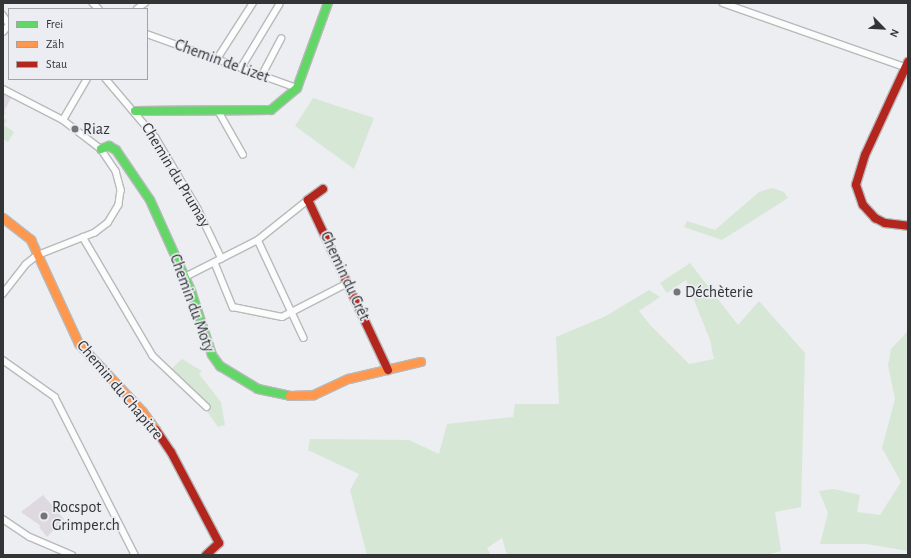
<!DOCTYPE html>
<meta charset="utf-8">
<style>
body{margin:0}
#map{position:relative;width:911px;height:558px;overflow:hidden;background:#eceef1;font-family:"Alegreya Sans",sans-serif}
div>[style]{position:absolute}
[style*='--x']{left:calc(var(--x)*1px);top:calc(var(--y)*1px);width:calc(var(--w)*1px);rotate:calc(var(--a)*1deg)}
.green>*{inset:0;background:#d7e7d5}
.building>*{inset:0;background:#ded8e1}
.roads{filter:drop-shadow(1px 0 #b8b9bb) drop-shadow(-1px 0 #b8b9bb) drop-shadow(0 1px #b8b9bb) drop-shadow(0 -1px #b8b9bb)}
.street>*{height:5.5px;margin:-2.75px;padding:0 2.75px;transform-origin:2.75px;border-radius:2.75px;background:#fcfcfd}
.fast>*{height:8px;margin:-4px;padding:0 4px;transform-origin:4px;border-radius:4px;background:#63d668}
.slow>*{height:8px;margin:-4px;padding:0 4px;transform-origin:4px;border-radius:4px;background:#ff974d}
.jam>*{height:8px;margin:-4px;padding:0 4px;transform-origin:4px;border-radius:4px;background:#b3261e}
.dots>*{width:11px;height:11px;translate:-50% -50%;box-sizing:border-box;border:2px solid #ebedf2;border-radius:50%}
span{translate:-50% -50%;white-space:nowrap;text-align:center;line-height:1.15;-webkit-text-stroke:3.5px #ebedf2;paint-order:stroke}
.street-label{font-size:16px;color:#333436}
.poi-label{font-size:16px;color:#333436}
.left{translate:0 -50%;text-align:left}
.frame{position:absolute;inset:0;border:4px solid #333436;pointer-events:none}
.legend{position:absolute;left:8px;top:8px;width:140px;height:72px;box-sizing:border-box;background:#ebedf2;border:1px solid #a1a3a7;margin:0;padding:5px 7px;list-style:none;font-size:12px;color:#333436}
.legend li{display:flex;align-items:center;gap:8px;height:20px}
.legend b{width:20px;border:1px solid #a1a3a7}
.north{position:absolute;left:863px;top:8px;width:40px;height:40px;-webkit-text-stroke:3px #ebedf2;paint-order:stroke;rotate:114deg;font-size:11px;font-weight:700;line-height:16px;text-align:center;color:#333436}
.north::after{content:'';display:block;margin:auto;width:14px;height:18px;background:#333436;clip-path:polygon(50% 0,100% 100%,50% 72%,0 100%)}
</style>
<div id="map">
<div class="green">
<i style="clip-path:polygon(313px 98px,374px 118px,354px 169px,295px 126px)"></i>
<i style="clip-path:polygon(3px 110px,6px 112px,3px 118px,7px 120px,4px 125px,14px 132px,8px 142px,3px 139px)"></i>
<i style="clip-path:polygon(772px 188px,784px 192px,788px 198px,722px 240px,684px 227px,687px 221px,715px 230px,759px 192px)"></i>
<i style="clip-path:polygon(690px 263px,738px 325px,759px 301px,805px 353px,801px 507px,775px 512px,781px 551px,768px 555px,507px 555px,502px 538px,487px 548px,491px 555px,367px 555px,350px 490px,359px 474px,308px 450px,310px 439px,409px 440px,439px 454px,447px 424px,513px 417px,515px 404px,559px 404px,556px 337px,606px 316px,649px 290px,660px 297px,639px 311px,652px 327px,689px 364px,714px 359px,710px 340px,686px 280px,667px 293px,660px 283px)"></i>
<i style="clip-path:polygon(908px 331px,908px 551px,866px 544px,820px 544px,828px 513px,819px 491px,834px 489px,860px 495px,857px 512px,880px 515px,901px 482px,882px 448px,895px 399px,888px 365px,891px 349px)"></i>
<i style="clip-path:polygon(182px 359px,202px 371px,199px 374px,221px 402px,225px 425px,218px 427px,201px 403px,170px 370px)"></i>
</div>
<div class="building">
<i style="clip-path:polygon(3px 94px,11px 98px,3px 113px)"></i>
<i style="clip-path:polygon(43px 495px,64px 519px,47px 537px,39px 527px,41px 526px,21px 512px)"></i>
</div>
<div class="roads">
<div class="street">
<i style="--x:93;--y:3;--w:8;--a:45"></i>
<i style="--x:723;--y:3;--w:193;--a:19.4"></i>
<i style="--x:137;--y:9;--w:10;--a:-37"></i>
<i style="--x:3;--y:15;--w:11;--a:56"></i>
<i style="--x:3;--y:32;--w:9;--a:-49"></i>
<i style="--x:147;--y:34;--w:159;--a:19.8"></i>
<i style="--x:217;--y:59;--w:67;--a:-57.3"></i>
<i style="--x:241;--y:68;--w:74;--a:-58.9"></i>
<i style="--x:262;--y:75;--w:41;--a:-62.2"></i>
<i style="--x:106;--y:79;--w:77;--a:49.7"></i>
<i style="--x:156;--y:138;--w:82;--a:59.4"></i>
<i style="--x:198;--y:209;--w:55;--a:64.4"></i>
<i style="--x:3;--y:89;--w:68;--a:27.3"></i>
<i style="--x:63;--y:120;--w:48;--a:37.3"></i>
<i style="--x:101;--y:149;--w:27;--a:56"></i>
<i style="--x:116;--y:171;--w:20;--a:75"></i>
<i style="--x:121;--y:190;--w:15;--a:98"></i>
<i style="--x:119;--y:205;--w:21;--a:121"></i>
<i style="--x:108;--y:223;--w:16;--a:142"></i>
<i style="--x:95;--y:233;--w:62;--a:158.4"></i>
<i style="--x:37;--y:256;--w:14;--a:141"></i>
<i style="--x:26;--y:265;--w:37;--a:128"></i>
<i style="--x:218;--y:110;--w:51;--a:60.4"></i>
<i style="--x:63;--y:120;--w:48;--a:-59.7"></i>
<i style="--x:83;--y:237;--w:138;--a:59.5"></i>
<i style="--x:153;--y:356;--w:74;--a:43.4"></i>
<i style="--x:258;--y:240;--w:108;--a:64.9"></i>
<i style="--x:215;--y:263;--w:48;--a:67.8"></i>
<i style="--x:233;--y:307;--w:50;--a:11.5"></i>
<i style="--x:282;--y:317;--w:74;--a:-27.3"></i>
<i style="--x:185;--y:277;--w:82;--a:-26.9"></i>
<i style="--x:258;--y:240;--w:64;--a:-38.7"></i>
<i style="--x:3;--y:360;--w:64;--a:35.4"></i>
<i style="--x:55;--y:397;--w:177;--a:63.1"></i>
<i style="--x:3;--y:519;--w:32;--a:34"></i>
<i style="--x:30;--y:537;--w:46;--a:23.2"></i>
</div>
<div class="fast">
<i style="--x:135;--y:111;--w:136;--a:-0.4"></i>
<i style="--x:271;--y:110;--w:34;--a:-40"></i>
<i style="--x:297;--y:88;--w:90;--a:-70"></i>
<i style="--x:101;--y:149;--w:9;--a:-21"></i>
<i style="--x:109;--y:146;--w:8;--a:30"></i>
<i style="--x:116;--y:150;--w:60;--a:55.8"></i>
<i style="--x:150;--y:200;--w:100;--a:65.7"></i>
<i style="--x:191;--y:291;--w:67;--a:71.8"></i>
<i style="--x:212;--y:355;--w:14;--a:54"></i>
<i style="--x:220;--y:366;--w:44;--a:31.2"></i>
<i style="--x:258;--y:389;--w:33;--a:12"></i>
</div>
<div class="slow">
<i style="--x:3;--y:218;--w:36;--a:38"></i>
<i style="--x:31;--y:240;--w:115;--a:65.2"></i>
<i style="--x:79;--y:344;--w:93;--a:46.7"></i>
<i style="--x:143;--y:412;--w:22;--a:54"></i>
<i style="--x:290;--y:396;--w:24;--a:-2"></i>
<i style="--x:314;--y:395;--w:38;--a:-25"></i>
<i style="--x:349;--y:379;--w:74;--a:-13.3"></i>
</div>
<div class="jam">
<i style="--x:908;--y:62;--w:102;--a:114.8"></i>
<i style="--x:865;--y:155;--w:31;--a:107"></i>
<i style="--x:856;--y:185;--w:21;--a:71"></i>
<i style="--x:863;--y:205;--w:18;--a:47"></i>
<i style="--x:875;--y:218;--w:11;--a:27"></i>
<i style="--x:885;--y:223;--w:23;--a:7"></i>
<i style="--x:323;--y:189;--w:19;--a:144"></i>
<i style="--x:308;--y:200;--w:188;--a:64.8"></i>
<i style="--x:156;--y:430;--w:27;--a:56"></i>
<i style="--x:171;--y:452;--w:103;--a:62.2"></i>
<i style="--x:219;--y:543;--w:18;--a:137"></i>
</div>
</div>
<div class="dots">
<i style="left:75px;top:129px;background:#747577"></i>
<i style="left:677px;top:292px;background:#747577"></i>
<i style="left:44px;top:516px;background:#747577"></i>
</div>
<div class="street-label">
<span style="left:222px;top:61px;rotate:20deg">Chemin de Lizet</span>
<span style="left:176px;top:175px;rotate:59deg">Chemin du Prumay</span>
<span style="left:345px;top:276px;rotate:65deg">Chemin du Crêt</span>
<span style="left:192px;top:303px;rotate:70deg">Chemin du Moty</span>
<span style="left:120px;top:390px;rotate:50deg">Chemin du Chapitre</span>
</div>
<div class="poi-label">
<span class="left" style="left:83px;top:129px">Riaz</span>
<span class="left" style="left:685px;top:292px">Déchèterie</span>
<span class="left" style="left:52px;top:516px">Rocspot<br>Grimper.ch</span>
</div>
<div class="frame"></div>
<ul class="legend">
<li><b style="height:5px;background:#63d668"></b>Frei</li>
<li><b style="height:5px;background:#ff974d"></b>Zäh</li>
<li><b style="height:5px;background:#b3261e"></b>Stau</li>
</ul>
<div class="north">N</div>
</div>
